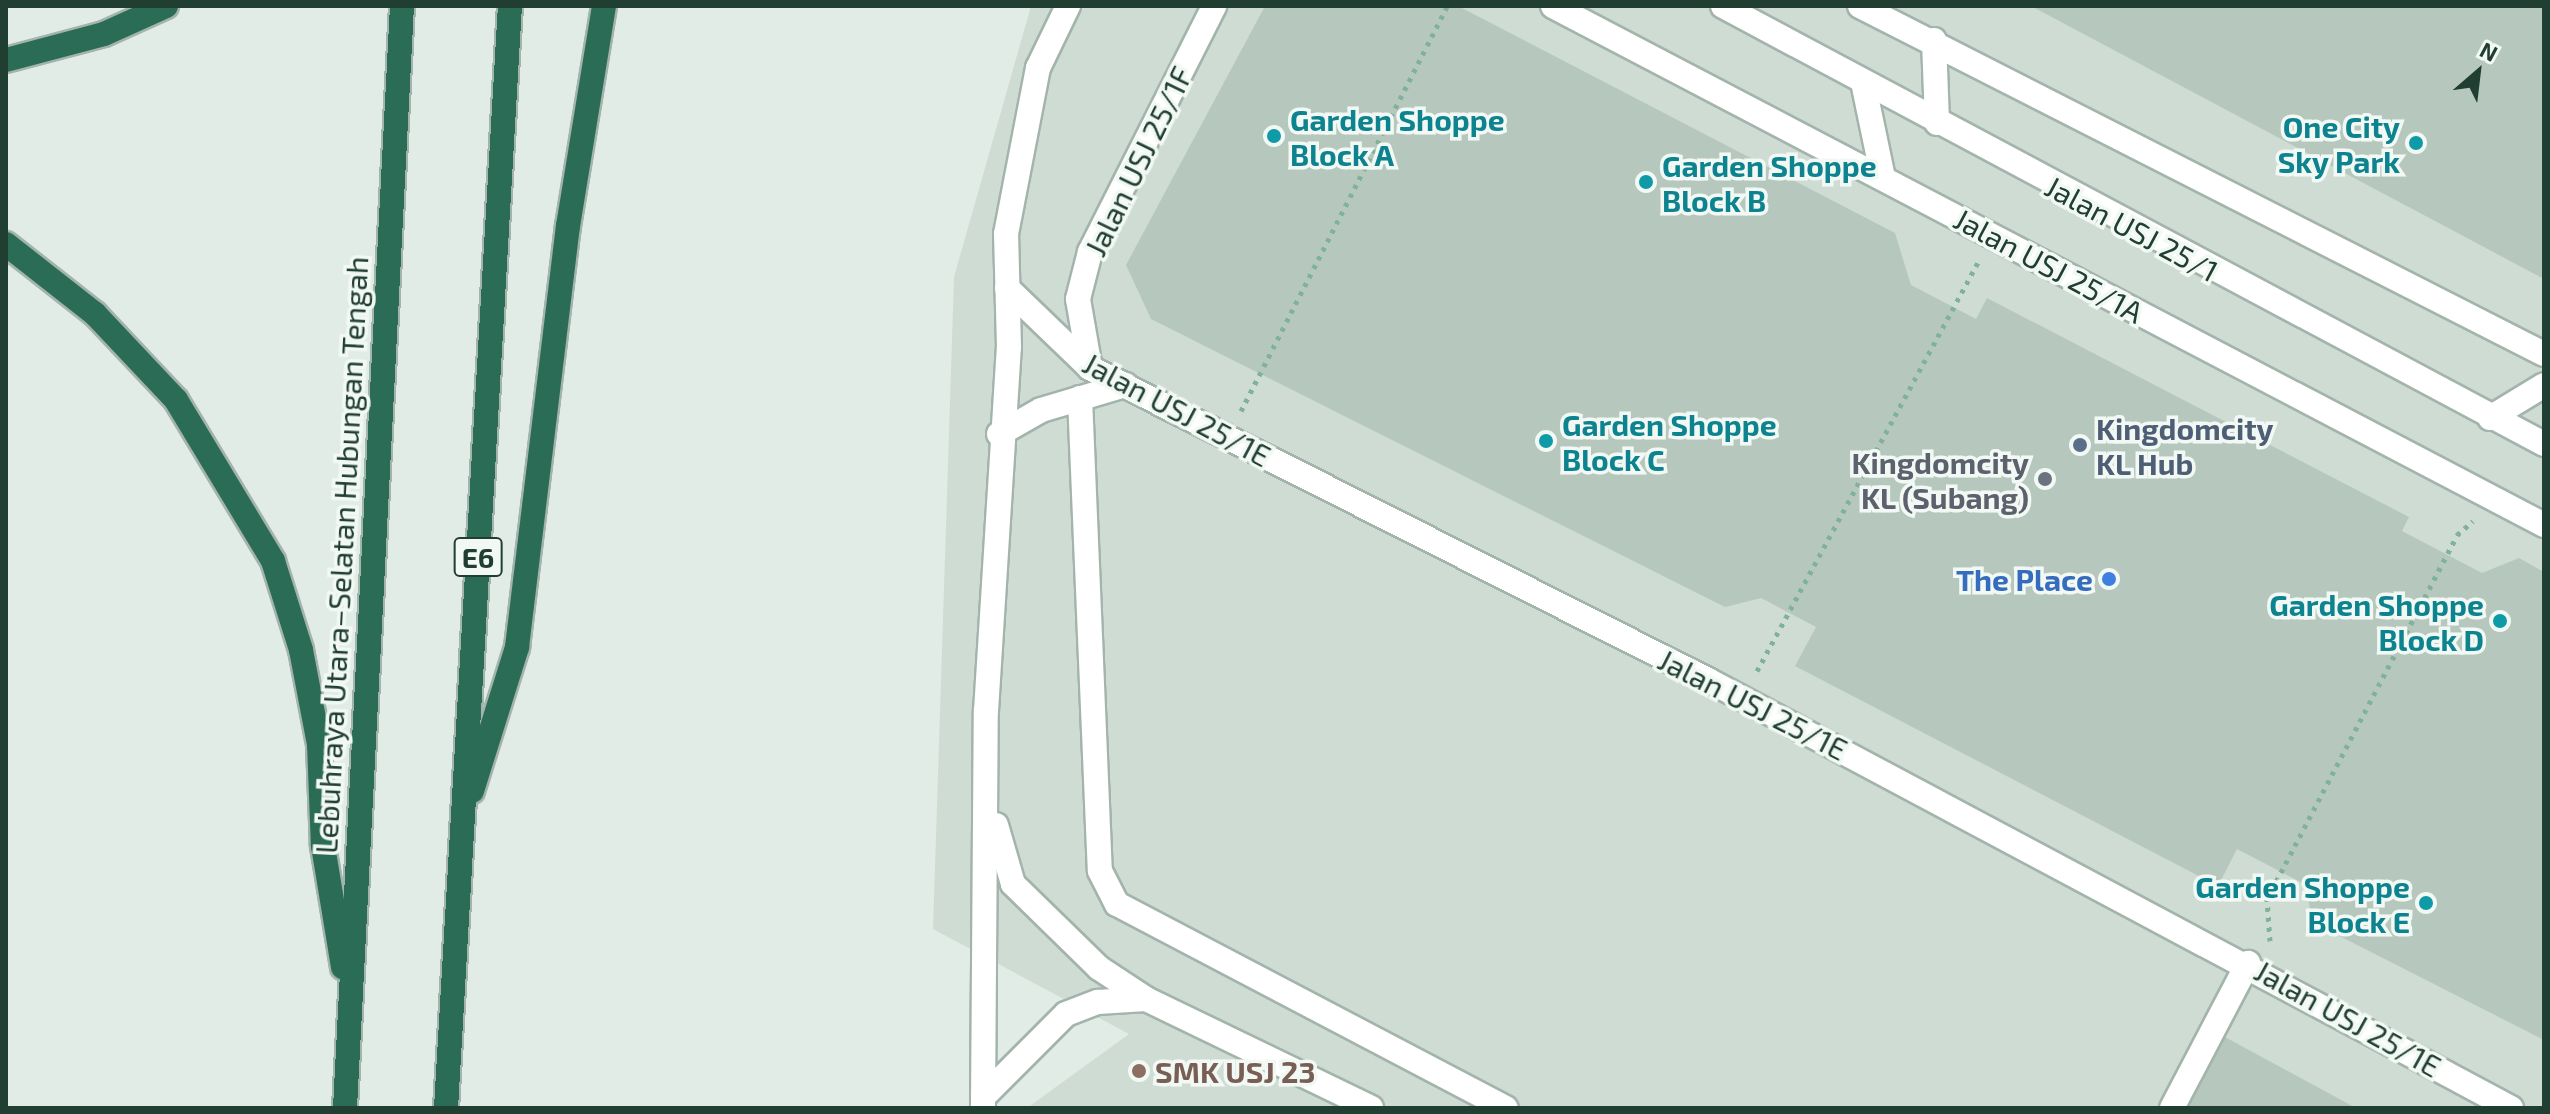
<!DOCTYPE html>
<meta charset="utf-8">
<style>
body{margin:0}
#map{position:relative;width:2550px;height:1114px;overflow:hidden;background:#e1ece6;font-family:"Exo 2",sans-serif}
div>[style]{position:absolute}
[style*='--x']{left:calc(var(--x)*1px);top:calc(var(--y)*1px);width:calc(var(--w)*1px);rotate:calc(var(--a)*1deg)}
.built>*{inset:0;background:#cfdcd4}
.building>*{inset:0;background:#b6c7be}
.path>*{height:5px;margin-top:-2.5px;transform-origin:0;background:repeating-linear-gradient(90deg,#80b29b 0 4px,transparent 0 10px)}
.roads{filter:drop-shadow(2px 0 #a3b4ac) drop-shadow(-2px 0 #a3b4ac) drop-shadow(0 2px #a3b4ac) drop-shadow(0 -2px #a3b4ac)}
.minor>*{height:24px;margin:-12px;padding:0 12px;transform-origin:12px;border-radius:12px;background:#fff}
.highway>*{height:24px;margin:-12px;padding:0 12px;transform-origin:12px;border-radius:12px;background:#2b6c56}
.dots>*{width:22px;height:22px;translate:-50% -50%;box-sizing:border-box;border:4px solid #f2f9f4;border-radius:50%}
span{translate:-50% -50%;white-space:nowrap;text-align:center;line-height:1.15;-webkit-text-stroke:7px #f2f9f4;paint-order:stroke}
.shield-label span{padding:2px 6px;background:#f2f9f4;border:2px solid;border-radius:6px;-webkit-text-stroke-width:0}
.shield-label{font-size:28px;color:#203e32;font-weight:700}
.culture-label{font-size:30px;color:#0d838f;font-weight:700}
.left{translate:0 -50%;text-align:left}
.right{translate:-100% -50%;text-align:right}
.street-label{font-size:30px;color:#203e32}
.service-label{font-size:30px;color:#4e5e75;font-weight:700}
.worship-label{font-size:30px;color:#5b616d;font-weight:700}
.shop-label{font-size:30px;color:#366cbe;font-weight:700}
.education-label{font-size:30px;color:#785e54;font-weight:700}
.frame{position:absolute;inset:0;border:8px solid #203e32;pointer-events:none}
.north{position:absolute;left:2438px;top:32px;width:80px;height:80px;-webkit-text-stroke:6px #f2f9f4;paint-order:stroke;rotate:28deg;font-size:22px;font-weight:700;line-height:32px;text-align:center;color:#203e32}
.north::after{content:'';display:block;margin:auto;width:28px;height:36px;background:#203e32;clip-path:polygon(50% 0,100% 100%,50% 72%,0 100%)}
</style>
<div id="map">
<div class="built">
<i style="clip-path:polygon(1031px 6px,2544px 6px,2544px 1108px,1027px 1108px,1129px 1034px,933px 929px,954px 277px)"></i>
</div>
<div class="building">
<i style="clip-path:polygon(1265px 6px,1458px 6px,1895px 233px,1911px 285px,1976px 319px,1987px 298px,2409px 517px,2402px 531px,2482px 573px,2519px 558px,2544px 572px,2544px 1040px,2312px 922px,2306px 885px,2237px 849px,2218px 886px,1795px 666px,1816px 627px,1761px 598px,1725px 607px,1151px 319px,1126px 265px)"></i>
<i style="clip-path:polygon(2031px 6px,2544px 6px,2544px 279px)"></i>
<i style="clip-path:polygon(2225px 1037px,2356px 1108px,2187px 1108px)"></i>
</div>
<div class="path">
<i style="--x:1241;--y:411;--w:454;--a:-63"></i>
<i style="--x:1757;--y:671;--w:466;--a:-61.6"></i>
<i style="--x:2270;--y:941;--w:42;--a:-94.1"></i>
<i style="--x:2267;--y:899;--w:411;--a:-62.4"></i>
<i style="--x:2457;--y:535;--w:21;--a:-41"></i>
</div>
<div class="roads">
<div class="minor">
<i style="--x:1553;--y:6;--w:1119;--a:27.64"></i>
<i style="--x:1723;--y:6;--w:931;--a:28.08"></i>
<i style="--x:1860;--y:6;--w:767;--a:26.97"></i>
<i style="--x:1934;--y:40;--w:83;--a:87.9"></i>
<i style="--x:1863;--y:82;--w:98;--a:78.2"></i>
<i style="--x:1007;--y:288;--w:115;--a:43.9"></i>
<i style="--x:1090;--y:368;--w:692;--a:26.79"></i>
<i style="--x:1708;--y:680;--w:910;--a:28.06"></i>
<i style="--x:1090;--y:368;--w:70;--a:-99.9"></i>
<i style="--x:1078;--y:299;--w:49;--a:-75.7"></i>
<i style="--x:1090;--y:252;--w:275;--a:-63.2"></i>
<i style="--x:1080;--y:398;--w:473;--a:87.6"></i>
<i style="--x:1100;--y:871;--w:37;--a:63"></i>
<i style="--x:1117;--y:904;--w:439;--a:27.7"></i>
<i style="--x:2490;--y:418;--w:63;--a:-31.4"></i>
<i style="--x:999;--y:434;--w:48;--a:-29.7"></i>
<i style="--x:1041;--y:410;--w:88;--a:-16.6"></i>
<i style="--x:996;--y:825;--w:61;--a:73.9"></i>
<i style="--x:1013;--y:884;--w:120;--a:44.3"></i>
<i style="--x:1099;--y:968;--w:56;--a:33.4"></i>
<i style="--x:983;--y:1097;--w:117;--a:-45"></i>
<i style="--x:1066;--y:1014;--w:34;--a:-21"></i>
<i style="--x:1098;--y:1002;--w:48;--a:-3.6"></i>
<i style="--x:1146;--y:999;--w:250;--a:25.8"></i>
<i style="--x:983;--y:1108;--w:397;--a:-89.6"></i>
<i style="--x:986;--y:711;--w:365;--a:-86.4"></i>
<i style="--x:1009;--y:347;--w:113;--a:-91.5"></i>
<i style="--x:1006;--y:234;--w:169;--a:-79.1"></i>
<i style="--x:1038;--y:68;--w:69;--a:-64.2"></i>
<i style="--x:2172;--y:1108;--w:164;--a:-62.3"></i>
</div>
<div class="highway">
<i style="--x:6;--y:60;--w:101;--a:-14.9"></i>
<i style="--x:104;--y:34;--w:68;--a:-24.3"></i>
<i style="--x:6;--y:244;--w:113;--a:38.2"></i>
<i style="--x:95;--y:314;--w:118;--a:46.7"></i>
<i style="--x:176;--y:400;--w:188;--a:58.9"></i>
<i style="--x:273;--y:561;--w:93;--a:72.5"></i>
<i style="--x:301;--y:650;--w:96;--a:79.2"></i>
<i style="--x:319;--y:744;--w:102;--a:87.8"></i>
<i style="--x:323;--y:846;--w:123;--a:80.6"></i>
<i style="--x:472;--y:791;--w:151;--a:-72.6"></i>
<i style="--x:517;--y:647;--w:424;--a:-83.1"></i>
<i style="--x:568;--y:226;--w:223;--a:-80.7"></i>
<i style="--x:345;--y:1108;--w:1103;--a:-87.04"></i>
<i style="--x:446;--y:1108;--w:1104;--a:-86.68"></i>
</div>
</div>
<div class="dots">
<i style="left:1274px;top:136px;background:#0f9aa8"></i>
<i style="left:2416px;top:143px;background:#0f9aa8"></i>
<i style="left:1646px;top:182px;background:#0f9aa8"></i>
<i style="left:1546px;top:441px;background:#0f9aa8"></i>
<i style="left:2080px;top:445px;background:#5c6f8a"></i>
<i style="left:2045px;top:479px;background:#6b7280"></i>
<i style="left:2109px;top:579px;background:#3f7fe0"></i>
<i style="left:2500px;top:621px;background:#0f9aa8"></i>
<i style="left:2426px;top:903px;background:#0f9aa8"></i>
<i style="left:1139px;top:1071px;background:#8d6e63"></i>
</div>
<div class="shield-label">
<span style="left:478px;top:557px">E6</span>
</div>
<div class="culture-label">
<span class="left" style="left:1290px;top:136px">Garden Shoppe<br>Block A</span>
<span class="right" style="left:2400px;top:143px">One City<br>Sky Park</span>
<span class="left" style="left:1662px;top:182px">Garden Shoppe<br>Block B</span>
<span class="left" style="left:1562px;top:441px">Garden Shoppe<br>Block C</span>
<span class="right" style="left:2484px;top:621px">Garden Shoppe<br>Block D</span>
<span class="right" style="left:2410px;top:903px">Garden Shoppe<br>Block E</span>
</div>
<div class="street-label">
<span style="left:1138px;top:161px;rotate:-64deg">Jalan USJ 25/1F</span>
<span style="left:2132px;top:228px;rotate:28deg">Jalan USJ 25/1</span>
<span style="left:2049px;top:265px;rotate:28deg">Jalan USJ 25/1A</span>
<span style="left:1177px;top:409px;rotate:28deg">Jalan USJ 25/1E</span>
<span style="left:341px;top:555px;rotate:-87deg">Lebuhraya Utara–Selatan Hubungan Tengah</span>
<span style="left:1753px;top:704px;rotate:27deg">Jalan USJ 25/1E</span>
<span style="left:2348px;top:1018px;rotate:29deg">Jalan USJ 25/1E</span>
</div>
<div class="service-label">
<span class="left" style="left:2096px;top:445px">Kingdomcity<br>KL Hub</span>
</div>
<div class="worship-label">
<span class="right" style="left:2029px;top:479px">Kingdomcity<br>KL (Subang)</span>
</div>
<div class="shop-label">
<span class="right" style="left:2093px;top:579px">The Place</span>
</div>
<div class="education-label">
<span class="left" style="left:1155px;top:1071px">SMK USJ 23</span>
</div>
<div class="frame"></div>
<div class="north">N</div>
</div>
